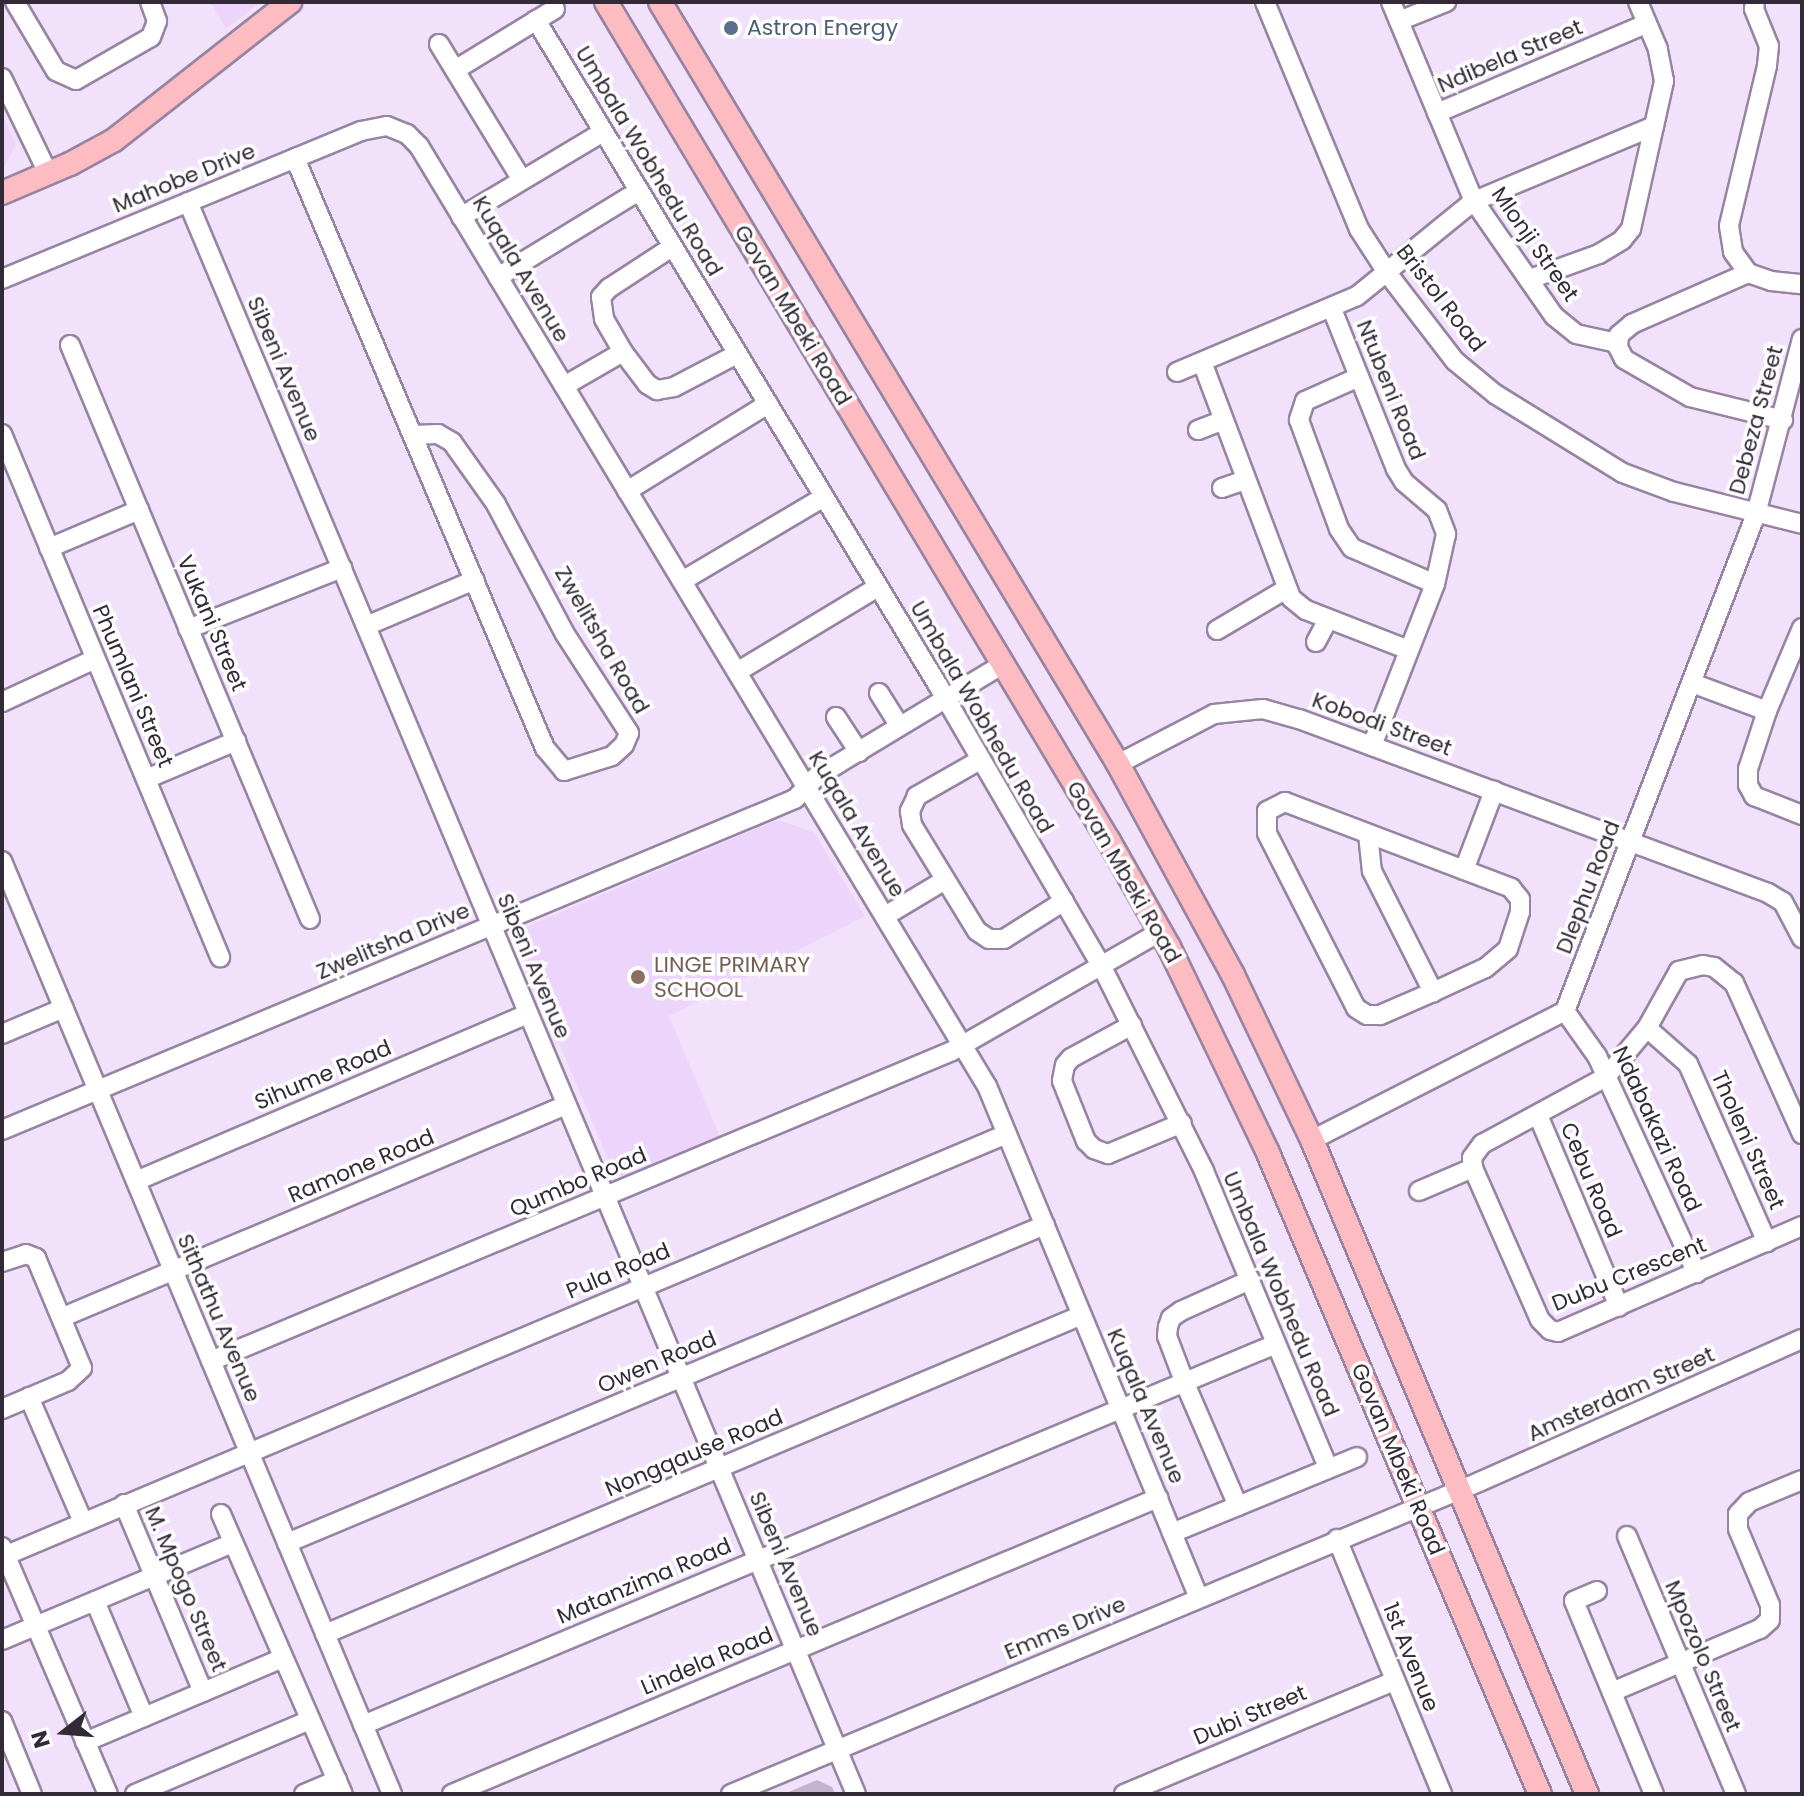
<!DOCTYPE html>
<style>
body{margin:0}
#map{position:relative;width:1804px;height:1796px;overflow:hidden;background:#f1e1fb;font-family:Poppins,sans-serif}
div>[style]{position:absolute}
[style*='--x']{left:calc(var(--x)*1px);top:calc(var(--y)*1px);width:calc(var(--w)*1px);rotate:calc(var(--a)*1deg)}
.built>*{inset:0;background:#ecd4fb}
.green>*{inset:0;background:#c4b2cf}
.roads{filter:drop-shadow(2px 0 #9784a2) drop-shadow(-2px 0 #9784a2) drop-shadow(0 2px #9784a2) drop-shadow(0 -2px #9784a2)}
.minor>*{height:18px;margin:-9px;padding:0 9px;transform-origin:9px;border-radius:9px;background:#fff}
.major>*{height:22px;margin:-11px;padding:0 11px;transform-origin:11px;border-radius:11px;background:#fdbcc1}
.dots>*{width:22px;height:22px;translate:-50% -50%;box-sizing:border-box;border:4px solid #fff;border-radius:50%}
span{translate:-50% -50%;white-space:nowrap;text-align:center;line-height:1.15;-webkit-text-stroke:7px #fff;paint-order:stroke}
.service-label{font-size:22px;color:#4e5e75}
.left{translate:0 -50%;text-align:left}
.street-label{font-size:22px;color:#322a37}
.education-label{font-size:22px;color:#785e54}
.frame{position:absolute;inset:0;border:4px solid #322a37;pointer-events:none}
.north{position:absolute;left:24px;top:1692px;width:80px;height:80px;-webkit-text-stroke:6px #fff;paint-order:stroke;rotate:253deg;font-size:22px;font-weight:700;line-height:32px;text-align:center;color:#322a37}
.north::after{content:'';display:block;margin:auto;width:28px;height:36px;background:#322a37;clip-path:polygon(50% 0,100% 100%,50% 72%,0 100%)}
</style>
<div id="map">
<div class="built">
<i style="clip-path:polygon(210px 2px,261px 2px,226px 29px)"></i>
<i style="clip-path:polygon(2px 115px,16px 144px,2px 172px)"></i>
<i style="clip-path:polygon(777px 820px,814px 832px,865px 916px,669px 1016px,720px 1137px,624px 1177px,614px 1173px,515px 939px,517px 931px)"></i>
</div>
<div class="green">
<i style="clip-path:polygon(817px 1780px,832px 1787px,835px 1794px,784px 1794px)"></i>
</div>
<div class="roads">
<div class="minor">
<i style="--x:15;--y:2;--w:80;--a:59.3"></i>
<i style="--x:56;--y:71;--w:22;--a:24"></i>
<i style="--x:76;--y:80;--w:86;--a:-29.8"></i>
<i style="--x:151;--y:37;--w:17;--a:-69"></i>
<i style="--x:157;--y:21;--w:20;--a:-110"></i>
<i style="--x:1265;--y:2;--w:246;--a:67.5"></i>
<i style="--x:1359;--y:229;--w:54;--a:57.2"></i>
<i style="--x:1388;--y:274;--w:110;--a:52.4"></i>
<i style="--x:1455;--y:361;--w:52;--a:39.5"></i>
<i style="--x:1495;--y:394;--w:150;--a:31.7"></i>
<i style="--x:1623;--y:473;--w:54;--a:20.4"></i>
<i style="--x:1674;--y:492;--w:132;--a:14"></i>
<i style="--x:1391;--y:2;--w:216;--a:67.4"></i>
<i style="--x:1474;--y:201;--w:140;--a:55.2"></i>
<i style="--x:1554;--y:316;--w:28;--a:39"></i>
<i style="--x:1576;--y:334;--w:42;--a:12.4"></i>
<i style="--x:1755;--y:2;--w:7;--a:98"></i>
<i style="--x:1754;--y:9;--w:40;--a:68"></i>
<i style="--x:1769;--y:46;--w:20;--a:96"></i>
<i style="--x:1767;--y:66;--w:164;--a:103.4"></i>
<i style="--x:1729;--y:226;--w:26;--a:81"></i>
<i style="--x:1733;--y:252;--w:26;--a:54"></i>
<i style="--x:1748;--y:273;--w:24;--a:19"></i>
<i style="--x:1771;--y:281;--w:31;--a:6"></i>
<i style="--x:536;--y:20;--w:779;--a:58.86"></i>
<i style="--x:939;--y:687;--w:322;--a:59.8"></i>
<i style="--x:1101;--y:965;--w:230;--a:63.4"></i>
<i style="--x:1204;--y:1171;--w:322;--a:67.3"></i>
<i style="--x:1399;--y:21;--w:51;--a:-22"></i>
<i style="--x:439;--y:44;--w:159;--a:58.6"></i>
<i style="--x:455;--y:70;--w:117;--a:-31.4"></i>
<i style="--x:2;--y:78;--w:106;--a:64.2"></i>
<i style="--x:1437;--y:113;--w:227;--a:-23.1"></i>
<i style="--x:295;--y:158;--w:641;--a:67.04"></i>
<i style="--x:545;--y:748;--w:30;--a:50"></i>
<i style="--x:564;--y:771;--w:50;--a:-17.4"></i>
<i style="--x:612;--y:756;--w:16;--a:-43"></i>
<i style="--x:624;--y:745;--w:13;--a:-67"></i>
<i style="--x:629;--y:733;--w:118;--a:-122.9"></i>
<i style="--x:565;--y:634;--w:147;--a:-118"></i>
<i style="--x:496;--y:504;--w:76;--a:-125.4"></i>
<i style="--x:452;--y:442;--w:16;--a:-150"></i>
<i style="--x:438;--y:434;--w:25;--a:178"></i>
<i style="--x:188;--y:202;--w:1726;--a:67.24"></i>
<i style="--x:461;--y:217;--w:165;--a:-30.9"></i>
<i style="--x:672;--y:247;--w:75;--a:146.9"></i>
<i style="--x:609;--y:288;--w:12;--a:132"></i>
<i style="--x:601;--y:297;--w:22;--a:82"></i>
<i style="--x:604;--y:319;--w:38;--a:60"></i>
<i style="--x:623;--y:352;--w:40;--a:53"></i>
<i style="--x:647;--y:384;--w:12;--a:31"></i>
<i style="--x:657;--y:390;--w:17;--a:-10"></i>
<i style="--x:674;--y:387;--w:71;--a:-27.6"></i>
<i style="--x:1748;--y:273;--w:127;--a:156.3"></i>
<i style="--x:1632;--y:324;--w:17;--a:140"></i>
<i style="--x:1619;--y:335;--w:12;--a:95"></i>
<i style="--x:1618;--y:347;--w:13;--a:63"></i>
<i style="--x:1624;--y:359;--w:76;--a:29.9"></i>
<i style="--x:1690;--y:397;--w:96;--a:13.9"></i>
<i style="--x:498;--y:277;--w:165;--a:-31.4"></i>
<i style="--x:2;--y:279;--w:388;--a:-22.4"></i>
<i style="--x:361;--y:131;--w:26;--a:-11"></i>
<i style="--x:387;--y:126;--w:22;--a:22"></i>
<i style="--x:407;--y:134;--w:17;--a:45"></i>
<i style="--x:419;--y:146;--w:1098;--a:58.86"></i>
<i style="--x:987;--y:1086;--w:554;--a:67.51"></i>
<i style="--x:1530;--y:279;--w:73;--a:-19.9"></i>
<i style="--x:1599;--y:254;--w:27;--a:-31"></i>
<i style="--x:1622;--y:240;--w:14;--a:-51"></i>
<i style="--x:1631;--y:229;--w:152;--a:-77.4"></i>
<i style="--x:1664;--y:81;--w:33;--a:-101"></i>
<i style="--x:1658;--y:49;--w:51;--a:-113.1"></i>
<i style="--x:1332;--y:309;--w:172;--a:68.2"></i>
<i style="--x:1396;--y:469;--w:15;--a:58"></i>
<i style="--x:1404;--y:482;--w:43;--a:40.3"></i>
<i style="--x:1437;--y:510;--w:26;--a:69"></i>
<i style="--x:1446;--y:534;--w:51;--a:102.4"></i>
<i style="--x:1435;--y:584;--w:174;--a:111.3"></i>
<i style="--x:70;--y:345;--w:622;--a:67.31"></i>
<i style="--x:1202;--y:362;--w:252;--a:69.3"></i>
<i style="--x:1291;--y:598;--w:19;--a:39"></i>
<i style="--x:1306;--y:610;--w:110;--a:21.2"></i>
<i style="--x:1177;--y:372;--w:195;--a:-22.9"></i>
<i style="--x:1357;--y:296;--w:151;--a:-39.1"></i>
<i style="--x:1474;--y:201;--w:195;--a:-22.6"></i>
<i style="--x:1359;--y:377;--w:59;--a:156"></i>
<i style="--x:1305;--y:401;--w:20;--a:108"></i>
<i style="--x:1299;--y:420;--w:116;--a:69.8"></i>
<i style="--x:1339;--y:529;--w:23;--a:56"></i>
<i style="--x:1352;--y:548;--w:90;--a:23.4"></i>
<i style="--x:564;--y:386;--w:68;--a:-30"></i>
<i style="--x:1198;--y:430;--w:26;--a:-21"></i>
<i style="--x:2;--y:434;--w:567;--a:67.37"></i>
<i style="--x:1222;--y:488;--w:24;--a:-19"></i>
<i style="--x:627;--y:491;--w:166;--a:-31.7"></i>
<i style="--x:49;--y:548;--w:98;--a:-22.9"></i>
<i style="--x:682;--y:581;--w:165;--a:-30.6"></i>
<i style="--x:366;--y:626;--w:118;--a:-22.9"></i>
<i style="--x:1802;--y:628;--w:90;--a:112.9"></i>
<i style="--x:1767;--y:711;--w:61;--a:108.1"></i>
<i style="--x:1748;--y:769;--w:16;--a:90"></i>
<i style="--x:1748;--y:785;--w:13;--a:61"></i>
<i style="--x:1754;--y:796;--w:52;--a:21.6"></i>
<i style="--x:188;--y:629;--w:166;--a:-21.6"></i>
<i style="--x:1217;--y:630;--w:80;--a:-30.7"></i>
<i style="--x:1316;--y:642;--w:26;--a:-62"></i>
<i style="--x:737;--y:672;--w:165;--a:-31.1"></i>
<i style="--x:1692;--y:683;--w:80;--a:20.5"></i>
<i style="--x:879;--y:693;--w:39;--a:58"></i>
<i style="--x:2;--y:702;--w:102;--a:-24.8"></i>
<i style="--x:836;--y:717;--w:42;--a:56.7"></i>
<i style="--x:980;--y:760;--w:73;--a:150.3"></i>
<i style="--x:917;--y:796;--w:17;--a:115"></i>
<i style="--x:910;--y:811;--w:14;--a:82"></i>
<i style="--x:912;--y:825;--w:124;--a:58.5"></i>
<i style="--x:977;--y:931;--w:14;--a:34"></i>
<i style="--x:989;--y:939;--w:15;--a:0"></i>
<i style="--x:1004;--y:939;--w:71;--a:-32.3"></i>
<i style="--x:1118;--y:764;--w:108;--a:-27.5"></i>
<i style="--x:1214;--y:714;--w:49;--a:-5.8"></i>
<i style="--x:1263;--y:709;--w:37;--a:16"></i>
<i style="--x:1299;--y:719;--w:500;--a:20.35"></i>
<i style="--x:1768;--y:893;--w:17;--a:31"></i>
<i style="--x:1783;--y:902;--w:41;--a:62.2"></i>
<i style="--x:146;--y:779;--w:98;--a:-22.9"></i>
<i style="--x:1285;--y:802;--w:242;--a:20.8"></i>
<i style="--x:1511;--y:888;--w:14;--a:51"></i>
<i style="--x:1520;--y:899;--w:13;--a:90"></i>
<i style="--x:1520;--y:912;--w:39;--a:108"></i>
<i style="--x:1508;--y:949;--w:30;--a:140"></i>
<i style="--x:1485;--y:968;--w:57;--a:155.2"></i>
<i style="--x:1433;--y:992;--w:58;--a:156.5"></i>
<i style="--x:1380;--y:1015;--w:13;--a:180"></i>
<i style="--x:1367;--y:1015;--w:13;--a:-148"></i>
<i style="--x:1356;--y:1008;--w:196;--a:-117"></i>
<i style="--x:1267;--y:833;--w:22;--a:-90"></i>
<i style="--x:1267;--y:811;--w:20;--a:-27"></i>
<i style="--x:1368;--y:834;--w:37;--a:84"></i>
<i style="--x:1372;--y:871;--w:136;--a:63.2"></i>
<i style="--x:2;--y:861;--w:1011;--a:67.31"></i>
<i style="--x:1464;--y:870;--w:85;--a:-69.2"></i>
<i style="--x:885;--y:916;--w:70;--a:-31"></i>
<i style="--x:1565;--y:1011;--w:55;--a:54.6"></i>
<i style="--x:1597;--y:1056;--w:239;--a:65.3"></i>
<i style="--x:1132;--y:1025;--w:69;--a:151.6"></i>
<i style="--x:1071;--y:1058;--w:9;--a:131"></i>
<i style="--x:1065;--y:1065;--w:16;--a:101"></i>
<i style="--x:1062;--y:1081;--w:65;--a:68.2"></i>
<i style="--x:1086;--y:1141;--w:11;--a:45"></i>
<i style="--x:1094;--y:1149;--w:15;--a:20"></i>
<i style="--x:1108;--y:1154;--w:80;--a:-22.7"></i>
<i style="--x:1647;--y:1028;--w:55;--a:41.3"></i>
<i style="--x:1688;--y:1064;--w:195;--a:66.1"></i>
<i style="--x:2;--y:1034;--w:67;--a:-22.8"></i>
<i style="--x:1538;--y:1115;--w:208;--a:67.1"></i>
<i style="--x:2;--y:1130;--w:859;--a:-22.66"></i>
<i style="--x:795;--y:799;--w:30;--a:-46"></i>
<i style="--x:816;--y:777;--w:218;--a:-31.1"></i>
<i style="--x:1802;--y:1134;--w:166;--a:-114.2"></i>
<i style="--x:1734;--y:983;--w:26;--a:-141"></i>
<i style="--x:1714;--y:967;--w:11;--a:-170"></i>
<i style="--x:1703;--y:965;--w:25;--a:166"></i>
<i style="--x:1679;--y:971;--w:65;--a:119.3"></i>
<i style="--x:1647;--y:1028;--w:64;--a:129.9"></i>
<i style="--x:1606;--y:1077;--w:141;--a:151.6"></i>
<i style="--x:1482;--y:1144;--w:17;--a:126"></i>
<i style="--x:1472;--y:1158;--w:10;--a:84"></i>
<i style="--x:1473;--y:1168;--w:166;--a:66.2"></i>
<i style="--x:1540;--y:1320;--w:14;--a:45"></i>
<i style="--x:1550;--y:1330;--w:8;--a:14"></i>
<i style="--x:1558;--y:1332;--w:266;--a:-23.5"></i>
<i style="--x:1312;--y:1140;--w:284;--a:-27"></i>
<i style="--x:1565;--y:1011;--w:532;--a:-68.98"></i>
<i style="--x:1756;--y:514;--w:181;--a:-75.3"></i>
<i style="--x:136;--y:1181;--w:426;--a:-23.1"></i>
<i style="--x:1419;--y:1191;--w:59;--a:-23.1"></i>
<i style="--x:2;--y:1262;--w:25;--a:-18"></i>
<i style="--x:26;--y:1254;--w:11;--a:22"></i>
<i style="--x:36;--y:1258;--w:119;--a:67.3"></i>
<i style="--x:82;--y:1368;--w:19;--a:137"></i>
<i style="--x:68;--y:1381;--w:72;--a:157"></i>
<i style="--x:63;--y:1317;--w:546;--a:-22.85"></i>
<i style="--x:211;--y:1361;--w:803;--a:-22.7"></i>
<i style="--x:952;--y:1051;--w:240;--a:-29.8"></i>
<i style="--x:29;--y:1397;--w:136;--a:66.6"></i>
<i style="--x:124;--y:1504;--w:204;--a:67.2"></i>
<i style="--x:1238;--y:1506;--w:136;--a:-113.4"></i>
<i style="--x:1184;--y:1381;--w:48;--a:-110.7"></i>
<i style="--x:1167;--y:1336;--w:9;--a:-84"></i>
<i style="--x:1168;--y:1327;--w:9;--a:-72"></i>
<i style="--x:1171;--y:1318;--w:12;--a:-35"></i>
<i style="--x:1181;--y:1311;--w:76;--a:-24.2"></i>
<i style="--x:221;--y:1514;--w:305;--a:66.5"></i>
<i style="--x:1172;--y:1533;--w:200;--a:-22.3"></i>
<i style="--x:1627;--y:1536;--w:280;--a:67.1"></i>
<i style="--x:1337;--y:1539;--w:276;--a:67.6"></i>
<i style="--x:287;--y:1543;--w:822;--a:-22.76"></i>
<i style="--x:2;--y:1547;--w:269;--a:66.8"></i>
<i style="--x:2;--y:1557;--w:1090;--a:-22.83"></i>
<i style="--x:1597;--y:1591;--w:25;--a:157"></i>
<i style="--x:1574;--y:1601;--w:209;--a:67.5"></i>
<i style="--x:95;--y:1601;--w:126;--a:67.1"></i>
<i style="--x:325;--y:1634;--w:821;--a:-22.85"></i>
<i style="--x:2;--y:1640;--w:251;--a:-22.8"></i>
<i style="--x:1612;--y:1692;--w:161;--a:-23.1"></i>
<i style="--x:1760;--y:1629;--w:13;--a:-42"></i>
<i style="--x:1770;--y:1620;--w:15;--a:-90"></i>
<i style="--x:1770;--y:1605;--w:82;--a:-112.8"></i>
<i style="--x:1738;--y:1529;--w:15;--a:-90"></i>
<i style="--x:1738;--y:1514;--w:16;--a:-47"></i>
<i style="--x:1749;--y:1502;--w:57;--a:-22.5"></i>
<i style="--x:2;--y:1721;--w:79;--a:67.7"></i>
<i style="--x:363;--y:1725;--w:989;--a:-22.65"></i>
<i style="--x:85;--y:1742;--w:215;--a:-23"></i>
<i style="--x:135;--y:1794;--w:190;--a:-22.9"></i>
<i style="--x:304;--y:1794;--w:36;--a:-23"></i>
<i style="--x:452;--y:1794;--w:766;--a:-22.75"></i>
<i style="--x:731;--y:1794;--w:810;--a:-22.64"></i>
<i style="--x:1479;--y:1482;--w:353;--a:-23.9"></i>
<i style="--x:1124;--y:1794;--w:293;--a:-22.7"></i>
</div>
<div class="major">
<i style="--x:606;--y:2;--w:978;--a:59.06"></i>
<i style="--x:1109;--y:841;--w:122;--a:60.5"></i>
<i style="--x:1169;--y:947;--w:229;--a:64.3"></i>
<i style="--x:1268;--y:1153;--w:696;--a:67.01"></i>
<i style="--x:660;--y:2;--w:889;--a:58.99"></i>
<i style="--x:1118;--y:764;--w:240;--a:61.4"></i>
<i style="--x:1233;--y:975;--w:183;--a:64.4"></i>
<i style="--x:1312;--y:1140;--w:709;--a:67.19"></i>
<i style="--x:2;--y:193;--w:74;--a:-23.1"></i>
<i style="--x:70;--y:164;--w:50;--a:-28.6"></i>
<i style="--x:114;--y:140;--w:224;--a:-38.1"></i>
</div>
</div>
<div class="dots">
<i style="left:731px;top:28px;background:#5c6f8a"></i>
<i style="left:638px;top:977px;background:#8d6e63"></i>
</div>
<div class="service-label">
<span class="left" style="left:747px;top:28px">Astron Energy</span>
</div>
<div class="street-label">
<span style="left:1510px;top:56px;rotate:-23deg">Ndibela Street</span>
<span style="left:649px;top:161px;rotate:59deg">Umbala Wobhedu Road</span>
<span style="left:184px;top:178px;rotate:-22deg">Mahobe Drive</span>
<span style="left:1535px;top:244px;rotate:55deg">Mlonji Street</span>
<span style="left:521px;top:269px;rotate:59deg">Kuqala Avenue</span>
<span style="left:1441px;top:298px;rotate:52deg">Bristol Road</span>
<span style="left:793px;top:315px;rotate:59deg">Govan Mbeki Road</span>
<span style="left:284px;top:369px;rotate:67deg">Sibeni Avenue</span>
<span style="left:1391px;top:390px;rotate:68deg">Ntubeni Road</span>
<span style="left:1756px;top:420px;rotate:-75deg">Debeza Street</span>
<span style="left:212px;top:623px;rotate:67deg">Vukani Street</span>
<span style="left:602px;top:640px;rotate:60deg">Zwelitsha Road</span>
<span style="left:133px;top:686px;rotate:67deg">Phumlani Street</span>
<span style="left:982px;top:717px;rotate:60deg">Umbala Wobhedu Road</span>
<span style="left:1382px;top:724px;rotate:20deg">Kobodi Street</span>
<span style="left:857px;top:824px;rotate:59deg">Kuqala Avenue</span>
<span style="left:1124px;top:872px;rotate:60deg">Govan Mbeki Road</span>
<span style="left:1588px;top:887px;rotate:-69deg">Dlephu Road</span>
<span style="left:393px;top:941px;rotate:-23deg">Zwelitsha Drive</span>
<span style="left:534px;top:966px;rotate:67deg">Sibeni Avenue</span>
<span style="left:323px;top:1075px;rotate:-23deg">Sihume Road</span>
<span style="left:1657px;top:1129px;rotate:65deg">Ndabakazi Road</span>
<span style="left:1748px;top:1140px;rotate:66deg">Tholeni Street</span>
<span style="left:361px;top:1166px;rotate:-23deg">Ramone Road</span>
<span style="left:1591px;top:1180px;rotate:67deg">Cebu Road</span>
<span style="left:578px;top:1182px;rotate:-23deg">Qumbo Road</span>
<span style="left:618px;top:1271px;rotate:-23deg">Pula Road</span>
<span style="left:1629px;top:1274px;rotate:-22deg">Dubu Crescent</span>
<span style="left:1281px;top:1294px;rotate:67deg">Umbala Wobhedu Road</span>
<span style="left:219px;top:1318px;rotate:67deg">Sithathu Avenue</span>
<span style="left:657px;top:1362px;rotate:-23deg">Owen Road</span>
<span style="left:1621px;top:1394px;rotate:-24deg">Amsterdam Street</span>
<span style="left:1146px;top:1406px;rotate:67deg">Kuqala Avenue</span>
<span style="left:694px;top:1453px;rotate:-23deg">Nongqause Road</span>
<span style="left:1398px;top:1459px;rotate:67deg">Govan Mbeki Road</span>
<span style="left:786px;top:1564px;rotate:67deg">Sibeni Avenue</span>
<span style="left:644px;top:1581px;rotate:-23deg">Matanzima Road</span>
<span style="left:186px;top:1589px;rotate:67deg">M. Mpogo Street</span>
<span style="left:1065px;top:1628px;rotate:-23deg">Emms Drive</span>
<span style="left:1703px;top:1656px;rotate:67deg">Mpozolo Street</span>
<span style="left:1411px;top:1657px;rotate:68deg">1st Avenue</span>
<span style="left:707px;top:1661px;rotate:-23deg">Lindela Road</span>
<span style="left:1250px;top:1715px;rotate:-23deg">Dubi Street</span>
</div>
<div class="education-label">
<span class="left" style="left:654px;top:977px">LINGE PRIMARY<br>SCHOOL</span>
</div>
<div class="frame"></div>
<div class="north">N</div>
</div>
